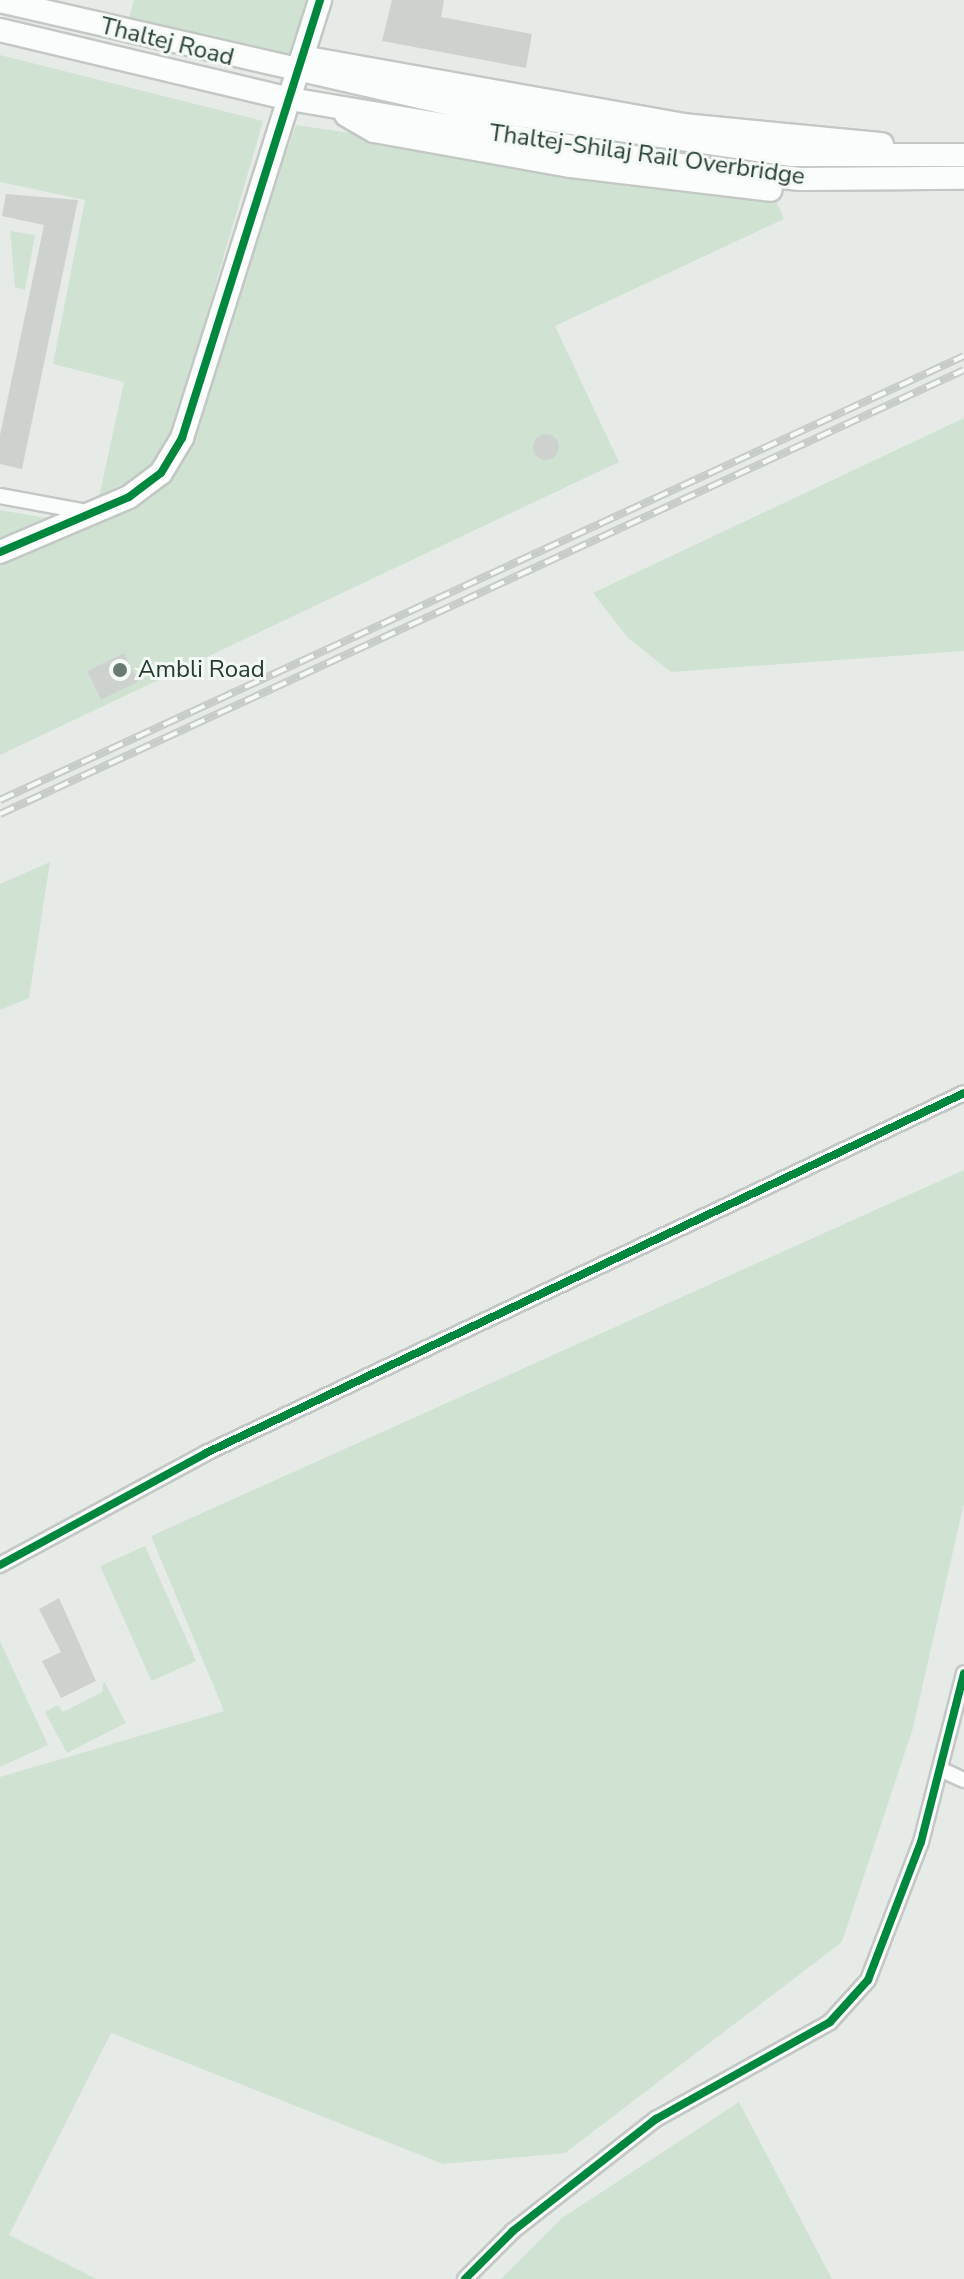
<!DOCTYPE html>
<style>
body{margin:0}
#map{position:relative;width:964px;height:2279px;overflow:hidden;background:#e6ebe8;font-family:"Nunito Sans",sans-serif}
div>[style]{position:absolute}
[style*='--x']{left:calc(var(--x)*1px);top:calc(var(--y)*1px);width:calc(var(--w)*1px);rotate:calc(var(--a)*1deg)}
.green>*{inset:0;background:#d0e3d2;transform-origin:0 0}
.building>*{inset:0;background:#cdd2cf;transform-origin:0 0}
.round{border-radius:50%}
.roads{filter:drop-shadow(2px 0 #c3c8c5) drop-shadow(-2px 0 #c3c8c5) drop-shadow(0 2px #c3c8c5) drop-shadow(0 -2px #c3c8c5)}
.street>*{height:14px;margin:-7px;padding:0 7px;transform-origin:7px;border-radius:7px;background:#fbfcfc}
.secondary>*{height:22px;margin:-11px;padding:0 11px;transform-origin:11px;border-radius:11px;background:#fbfcfc}
.rail>*{height:8px;margin-top:-4px;transform-origin:0;background:repeating-linear-gradient(90deg,#f5f9f6 0 15px,#c7ccc9 0 30px);box-sizing:border-box;border-block:2px solid #c7ccc9}
.cycleway>*{height:8px;margin:-4px;padding:0 4px;transform-origin:4px;border-radius:4px;background:#00873e}
.dots>*{width:22px;height:22px;translate:-50% -50%;box-sizing:border-box;border:4px solid #f5f9f6;border-radius:50%}
span{translate:-50% -50%;white-space:nowrap;text-align:center;line-height:1.15;-webkit-text-stroke:6px #f5f9f6;paint-order:stroke}
.street-label{font-size:24px;color:#243e32}
.poi-label{font-size:24px;color:#243e32}
.left{translate:0 -50%;text-align:left}
</style>
<div id="map">
<div class="green">
<i style="clip-path:polygon(134px 0,310px 0,293px 61px,129px 18px)"></i>
<i style="clip-path:polygon(0 55px,263px 121px,172px 435px,153px 467px,99px 497px,124px 382px,53px 364px,85px 200px,0 182px)"></i>
<i style="clip-path:polygon(296px 125px,774px 196px,784px 219px,555px 326px,619px 462px,0 755px,0 554px,129px 499px,184px 438px)"></i>
<i style="clip-path:polygon(10px 231px,35px 235px,25px 290px,15px 287px)"></i>
<i style="clip-path:polygon(964px 418px,964px 651px,671px 672px,628px 638px,593px 593px)"></i>
<i style="clip-path:polygon(0 510px,46px 518px,0 539px)"></i>
<i style="clip-path:polygon(50px 862px,29px 998px,0 1010px,0 884px)"></i>
<i style="clip-path:polygon(964px 1170px,964px 1503px,913px 1728px,842px 1942px,565px 2153px,443px 2164px,111px 2033px,9px 2235px,97px 2279px,0 2279px,0 1777px,224px 1711px,151px 1536px)"></i>
<i style="left:145px;top:1546px;width:126px;height:49px;rotate:66deg"></i>
<i style="clip-path:polygon(0 1641px,48px 1745px,0 1767px)"></i>
<i style="clip-path:polygon(104px 1681px,126px 1723px,67px 1753px,45px 1712px,58px 1705px,63px 1712px,102px 1692px)"></i>
<i style="clip-path:polygon(739px 2102px,832px 2279px,501px 2279px,562px 2218px)"></i>
</div>
<div class="building">
<i style="clip-path:polygon(392px 0,444px 0,441px 17px,532px 34px,526px 68px,382px 41px)"></i>
<i style="clip-path:polygon(6px 194px,78px 200px,22px 469px,0 464px,0 435px,44px 225px,2px 216px)"></i>
<i class="round" style="left:533px;top:434px;width:26px;height:26px"></i>
<i style="left:124px;top:653px;width:32px;height:41px;rotate:64deg"></i>
<i style="clip-path:polygon(59px 1598px,96px 1681px,61px 1698px,42px 1661px,61px 1652px,39px 1609px)"></i>
</div>
<div class="roads">
<div class="street">
<i style="--x:0;--y:496;--w:88;--a:10.4"></i>
<i style="--x:0;--y:1565;--w:234;--a:-28.5"></i>
<i style="--x:206;--y:1453;--w:839;--a:-25.4"></i>
<i style="--x:940;--y:1769;--w:26;--a:25"></i>
<i style="--x:465;--y:2279;--w:68;--a:-45"></i>
<i style="--x:513;--y:2231;--w:182;--a:-38.1"></i>
<i style="--x:656;--y:2119;--w:199;--a:-29.1"></i>
<i style="--x:830;--y:2022;--w:57;--a:-47.9"></i>
<i style="--x:868;--y:1980;--w:148;--a:-69"></i>
<i style="--x:921;--y:1842;--w:174;--a:-75.7"></i>
</div>
<div class="secondary">
<i style="--x:0;--y:1;--w:474;--a:12.9"></i>
<i style="--x:462;--y:107;--w:334;--a:8.3"></i>
<i style="--x:793;--y:155;--w:171;--a:0"></i>
<i style="--x:0;--y:30;--w:298;--a:13.4"></i>
<i style="--x:290;--y:99;--w:427;--a:9.6"></i>
<i style="--x:711;--y:170;--w:90;--a:5.7"></i>
<i style="--x:801;--y:179;--w:163;--a:-0.4"></i>
<i style="--x:302;--y:57;--w:387;--a:10.1"></i>
<i style="--x:683;--y:125;--w:200;--a:5.5"></i>
<i style="--x:346;--y:115;--w:32;--a:30"></i>
<i style="--x:374;--y:131;--w:200;--a:10.1"></i>
<i style="--x:571;--y:166;--w:201;--a:6.8"></i>
<i style="--x:0;--y:552;--w:140;--a:-23.1"></i>
<i style="--x:129;--y:497;--w:40;--a:-37"></i>
<i style="--x:161;--y:473;--w:41;--a:-59"></i>
<i style="--x:182;--y:438;--w:459;--a:-72.5"></i>
</div>
</div>
<div class="rail">
<i style="--x:0;--y:800;--w:1061;--a:-24.73"></i>
<i style="--x:0;--y:814;--w:1061;--a:-24.73"></i>
</div>
<div class="cycleway">
<i style="--x:0;--y:552;--w:140;--a:-23.1"></i>
<i style="--x:129;--y:497;--w:40;--a:-37"></i>
<i style="--x:161;--y:473;--w:41;--a:-59"></i>
<i style="--x:182;--y:438;--w:459;--a:-72.5"></i>
<i style="--x:0;--y:1565;--w:234;--a:-28.5"></i>
<i style="--x:206;--y:1453;--w:839;--a:-25.4"></i>
<i style="--x:465;--y:2279;--w:68;--a:-45"></i>
<i style="--x:513;--y:2231;--w:182;--a:-38.1"></i>
<i style="--x:656;--y:2119;--w:199;--a:-29.1"></i>
<i style="--x:830;--y:2022;--w:57;--a:-47.9"></i>
<i style="--x:868;--y:1980;--w:148;--a:-69"></i>
<i style="--x:921;--y:1842;--w:174;--a:-75.7"></i>
</div>
<div class="dots">
<i style="left:120px;top:670px;background:#687b72"></i>
</div>
<div class="street-label">
<span style="left:167px;top:42px;rotate:14deg">Thaltej Road</span>
<span style="left:647px;top:155px;rotate:8deg">Thaltej-Shilaj Rail Overbridge</span>
</div>
<div class="poi-label">
<span class="left" style="left:138px;top:670px">Ambli Road</span>
</div>
</div>
